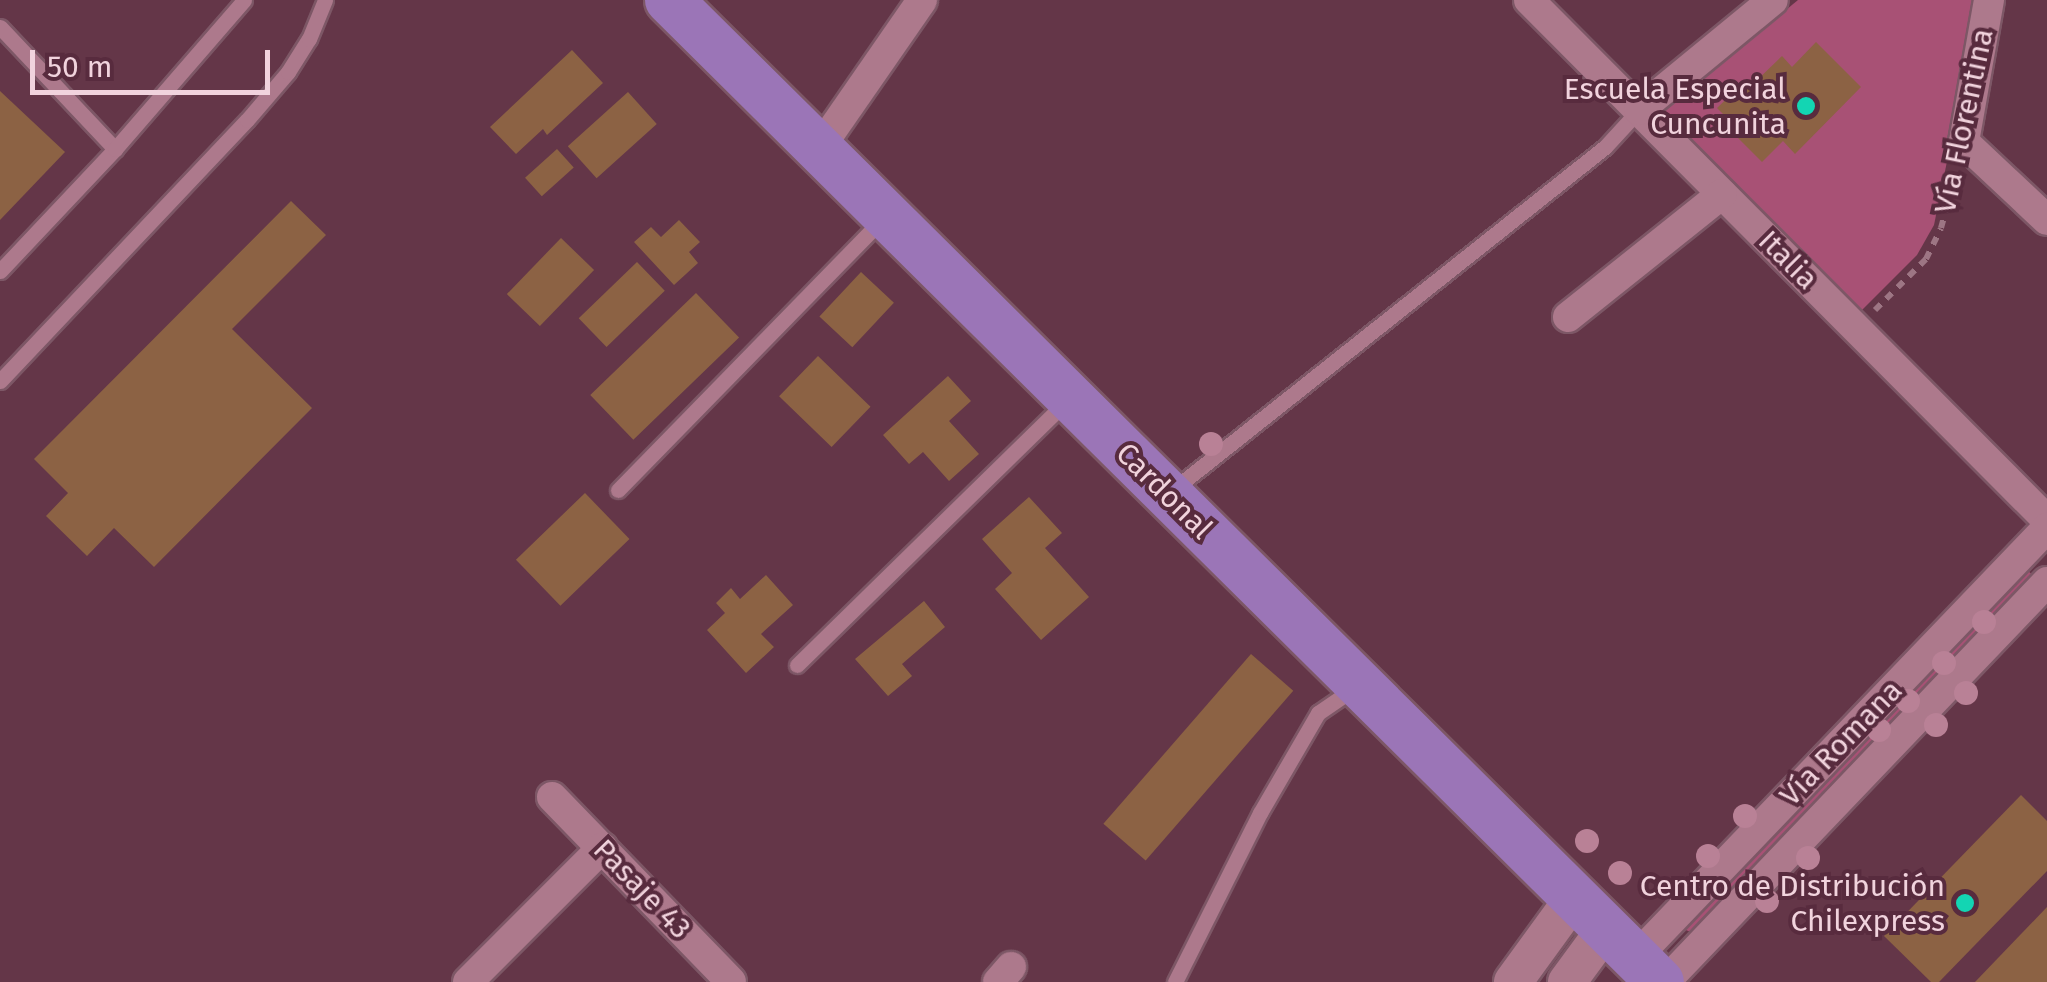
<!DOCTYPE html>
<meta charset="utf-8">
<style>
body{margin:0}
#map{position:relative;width:2047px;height:982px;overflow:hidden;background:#643648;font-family:"Fira Sans",sans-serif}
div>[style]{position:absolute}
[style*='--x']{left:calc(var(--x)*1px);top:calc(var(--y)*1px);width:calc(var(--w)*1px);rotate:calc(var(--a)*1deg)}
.green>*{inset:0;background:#a85175}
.building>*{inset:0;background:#8c6244;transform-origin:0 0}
.path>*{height:6px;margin-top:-3px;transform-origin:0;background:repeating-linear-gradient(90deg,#9d7684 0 8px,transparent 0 16px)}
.roads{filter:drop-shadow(2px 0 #7d5766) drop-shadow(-2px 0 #7d5766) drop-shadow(0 2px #7d5766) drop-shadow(0 -2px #7d5766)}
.service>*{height:15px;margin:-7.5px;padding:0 7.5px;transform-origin:7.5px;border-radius:7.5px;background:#ad798c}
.minor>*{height:30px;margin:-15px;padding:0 15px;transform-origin:15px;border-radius:15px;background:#ad798c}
.tertiary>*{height:38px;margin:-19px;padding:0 19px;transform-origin:19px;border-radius:19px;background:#ad798c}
.primary>*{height:48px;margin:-24px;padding:0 24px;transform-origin:24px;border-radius:24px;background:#9b75b7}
.trees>*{width:24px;height:24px;margin:-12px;border-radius:50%;background:#b98196}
.dots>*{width:28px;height:28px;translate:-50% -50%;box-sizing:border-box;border:5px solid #582b3e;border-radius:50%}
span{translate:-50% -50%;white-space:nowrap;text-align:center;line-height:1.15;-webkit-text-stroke:8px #582b3e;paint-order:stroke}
.poi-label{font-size:30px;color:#f1d3dd}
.right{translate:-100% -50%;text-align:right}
.street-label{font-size:30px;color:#f1d3dd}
.scale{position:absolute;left:30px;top:50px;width:240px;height:45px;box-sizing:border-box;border:5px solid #f1d3dd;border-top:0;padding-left:12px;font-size:30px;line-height:35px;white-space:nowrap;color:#f1d3dd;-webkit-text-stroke:8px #582b3e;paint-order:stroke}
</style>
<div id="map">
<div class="green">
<i style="clip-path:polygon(1798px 0,1980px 0,1934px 225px,1917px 255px,1860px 312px,1660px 113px)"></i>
<i style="clip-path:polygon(2027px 570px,2035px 577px,1691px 932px,1683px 929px)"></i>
</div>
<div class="building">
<i style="clip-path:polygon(1816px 42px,1861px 87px,1795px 154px,1783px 141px,1762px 162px,1731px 131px,1736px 127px,1717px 108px,1747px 79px,1753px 84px,1782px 56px,1792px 67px)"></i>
<i style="clip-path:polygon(572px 50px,603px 83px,547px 135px,543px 129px,516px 154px,490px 127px)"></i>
<i style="clip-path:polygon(0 91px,65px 152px,0 220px)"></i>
<i style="left:628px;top:92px;width:43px;height:81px;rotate:48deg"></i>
<i style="left:557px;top:149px;width:25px;height:43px;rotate:48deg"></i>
<i style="clip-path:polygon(291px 201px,326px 235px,232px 329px,312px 408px,154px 567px,114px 528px,87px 556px,46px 516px,68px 493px,34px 459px)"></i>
<i style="clip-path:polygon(679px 220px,700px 242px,689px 252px,698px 263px,674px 285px,634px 242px,651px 227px,661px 237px)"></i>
<i style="left:561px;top:238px;width:46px;height:78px;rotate:44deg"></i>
<i style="left:637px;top:262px;width:40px;height:81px;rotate:46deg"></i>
<i style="left:861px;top:272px;width:45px;height:61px;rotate:43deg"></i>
<i style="left:696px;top:293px;width:62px;height:147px;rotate:46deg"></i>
<i style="left:818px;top:356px;width:73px;height:56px;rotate:44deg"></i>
<i style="clip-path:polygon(948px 376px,971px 401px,949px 421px,979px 454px,949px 481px,923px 452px,909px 464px,883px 435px)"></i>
<i style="left:585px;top:493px;width:64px;height:96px;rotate:46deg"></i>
<i style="clip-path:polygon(1029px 497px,1062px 533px,1045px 548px,1089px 597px,1041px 640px,995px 589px,1012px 573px,982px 539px)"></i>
<i style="clip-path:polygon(766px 575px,793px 605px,761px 634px,774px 647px,746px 673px,707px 630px,725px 613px,716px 603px,731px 588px,740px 599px)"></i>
<i style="clip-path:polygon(924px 601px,945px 627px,902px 664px,912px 676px,888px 696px,855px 659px)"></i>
<i style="left:1251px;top:654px;width:56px;height:225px;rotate:41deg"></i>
<i style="clip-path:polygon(2021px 795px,2047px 821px,2047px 871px,1939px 982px,1931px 982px,1884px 936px)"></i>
<i style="clip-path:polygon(2047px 907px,2047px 982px,1975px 982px)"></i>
</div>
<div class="path">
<i style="--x:1875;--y:310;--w:72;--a:-45"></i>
<i style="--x:1926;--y:259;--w:34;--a:-64"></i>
<i style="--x:1941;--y:228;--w:56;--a:-74.5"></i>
</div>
<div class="roads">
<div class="service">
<i style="--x:0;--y:27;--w:168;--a:46.7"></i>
<i style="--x:0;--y:271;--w:168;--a:-46.7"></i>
<i style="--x:115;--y:149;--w:197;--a:-49.1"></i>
<i style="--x:0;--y:381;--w:359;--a:-46.6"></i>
<i style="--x:247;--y:120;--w:63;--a:-49.5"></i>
<i style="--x:288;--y:72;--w:39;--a:-58"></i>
<i style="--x:309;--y:39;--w:42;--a:-67.7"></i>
<i style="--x:618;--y:490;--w:380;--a:-45.7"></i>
<i style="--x:1170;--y:492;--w:555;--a:-38.42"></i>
<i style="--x:1605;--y:147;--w:50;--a:-47.4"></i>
<i style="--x:797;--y:665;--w:378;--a:-44.4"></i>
<i style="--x:1175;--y:982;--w:189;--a:-63.3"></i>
<i style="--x:1260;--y:813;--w:116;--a:-59.9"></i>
<i style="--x:1318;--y:713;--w:46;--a:-34.4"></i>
</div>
<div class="minor">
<i style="--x:1529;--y:0;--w:734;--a:45.11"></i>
<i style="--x:1989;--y:0;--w:144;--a:100"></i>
<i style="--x:1964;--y:142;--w:114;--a:43.2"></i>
<i style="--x:1639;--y:110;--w:173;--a:-39.4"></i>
<i style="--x:819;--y:149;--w:181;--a:-55.3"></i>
<i style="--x:1568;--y:317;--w:197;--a:-38.6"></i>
<i style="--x:552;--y:797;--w:257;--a:45.9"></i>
<i style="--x:1635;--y:958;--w:596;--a:-46.22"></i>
<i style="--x:468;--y:982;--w:190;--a:-45"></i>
<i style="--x:998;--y:982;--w:20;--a:-49"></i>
<i style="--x:1665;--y:982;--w:553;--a:-46.32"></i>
</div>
<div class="tertiary">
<i style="--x:1513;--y:982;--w:104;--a:-54"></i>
<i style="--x:1567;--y:982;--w:66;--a:-53.7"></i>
</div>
<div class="primary">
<i style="--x:669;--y:0;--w:1395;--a:44.74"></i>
</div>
</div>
<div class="trees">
<i style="left:1211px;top:444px"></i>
<i style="left:1984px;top:622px"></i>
<i style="left:1944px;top:663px"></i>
<i style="left:1966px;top:693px"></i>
<i style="left:1908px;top:701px"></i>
<i style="left:1936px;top:725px"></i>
<i style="left:1879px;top:730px"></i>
<i style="left:1745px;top:816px"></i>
<i style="left:1587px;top:841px"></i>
<i style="left:1708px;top:856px"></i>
<i style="left:1808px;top:858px"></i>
<i style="left:1620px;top:873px"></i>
<i style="left:1767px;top:901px"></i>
</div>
<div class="dots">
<i style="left:1806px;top:106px;background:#13d5b3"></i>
<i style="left:1965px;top:903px;background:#13d5b3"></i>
</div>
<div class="poi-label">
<span class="right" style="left:1786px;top:106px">Escuela Especial<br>Cuncunita</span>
<span class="right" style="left:1945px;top:903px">Centro de Distribución<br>Chilexpress</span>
</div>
<div class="street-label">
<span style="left:1964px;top:121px;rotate:-78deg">Vía Florentina</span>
<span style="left:1788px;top:260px;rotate:45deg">Italia</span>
<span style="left:1164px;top:491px;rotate:45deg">Cardonal</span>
<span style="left:1841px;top:743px;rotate:-46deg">Vía Romana</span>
<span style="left:642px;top:889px;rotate:46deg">Pasaje 43</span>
</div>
<div class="scale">50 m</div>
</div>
